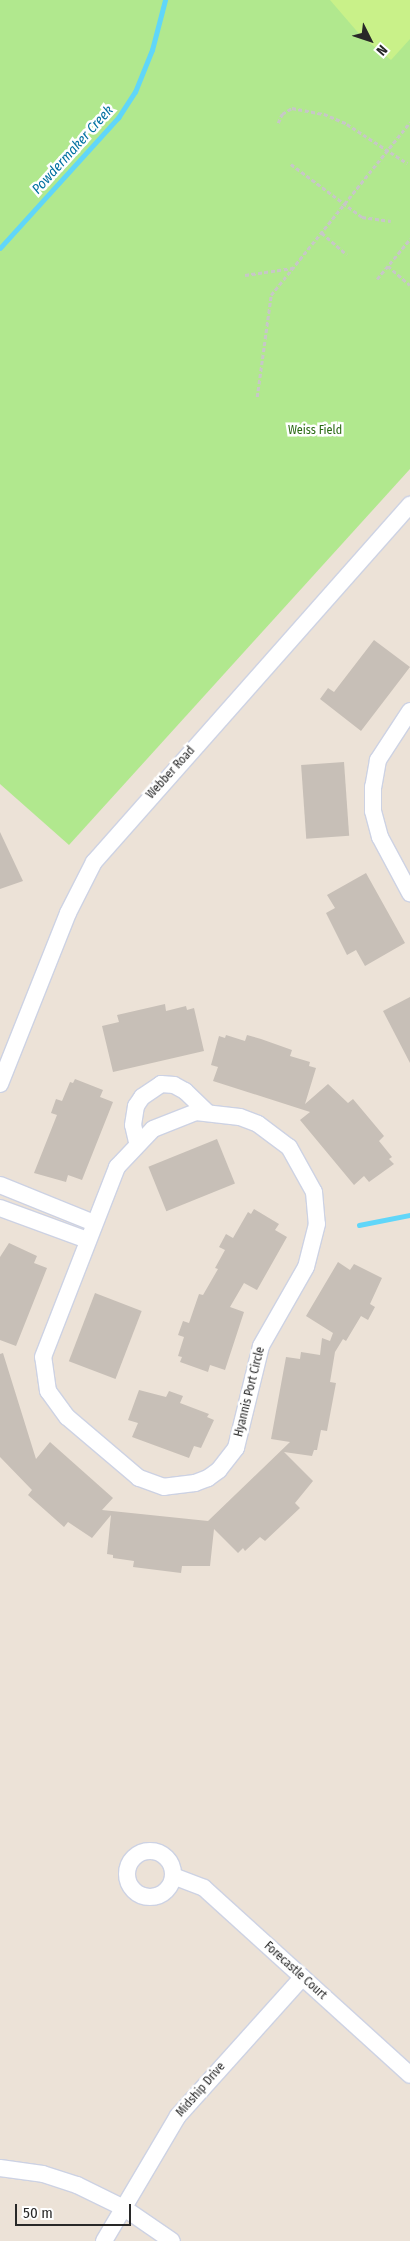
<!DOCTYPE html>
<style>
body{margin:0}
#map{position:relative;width:410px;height:2241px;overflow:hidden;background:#ece2d7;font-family:"Fira Sans Condensed",sans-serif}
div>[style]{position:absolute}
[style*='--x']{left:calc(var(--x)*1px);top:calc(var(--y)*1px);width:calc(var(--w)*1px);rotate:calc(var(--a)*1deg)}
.green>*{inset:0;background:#b1e88e}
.pitch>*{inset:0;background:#c9f189}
.stream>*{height:4.5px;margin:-2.25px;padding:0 2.25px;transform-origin:2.25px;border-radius:2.25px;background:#60d6f9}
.building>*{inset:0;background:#c7bfb7;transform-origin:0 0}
.path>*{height:2.5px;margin-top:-1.25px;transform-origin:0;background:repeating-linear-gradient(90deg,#c7c7c7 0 4px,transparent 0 6.5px)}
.roads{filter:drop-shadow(1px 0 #cdd2e3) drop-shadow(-1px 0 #cdd2e3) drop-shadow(0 1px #cdd2e3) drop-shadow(0 -1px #cdd2e3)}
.minor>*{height:16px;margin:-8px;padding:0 8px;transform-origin:8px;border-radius:8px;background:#fff}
.minor>.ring{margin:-8px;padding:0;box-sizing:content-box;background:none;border:16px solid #fff;border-radius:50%}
span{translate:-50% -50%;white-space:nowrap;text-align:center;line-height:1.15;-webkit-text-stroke:5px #fff;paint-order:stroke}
.park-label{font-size:12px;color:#296913}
.street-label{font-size:12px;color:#282828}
.water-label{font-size:14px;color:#0271a1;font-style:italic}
.north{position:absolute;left:345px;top:15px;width:50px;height:50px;-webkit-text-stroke:4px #fff;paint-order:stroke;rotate:131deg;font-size:14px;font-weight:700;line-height:20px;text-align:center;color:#282828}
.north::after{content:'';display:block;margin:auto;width:18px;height:22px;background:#282828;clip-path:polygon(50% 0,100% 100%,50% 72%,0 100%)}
.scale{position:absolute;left:15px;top:2204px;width:116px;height:22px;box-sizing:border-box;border:2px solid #282828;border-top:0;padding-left:6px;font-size:15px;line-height:18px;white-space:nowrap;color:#282828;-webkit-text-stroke:4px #fff;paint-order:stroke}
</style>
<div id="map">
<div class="green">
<i style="clip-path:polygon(0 0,410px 0,410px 469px,69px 845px,0 784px)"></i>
</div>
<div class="pitch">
<i style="clip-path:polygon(330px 0,410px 0,410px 39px,391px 60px,361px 36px)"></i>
</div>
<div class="stream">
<i style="--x:0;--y:248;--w:176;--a:-47.8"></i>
<i style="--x:118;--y:118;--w:31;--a:-57"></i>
<i style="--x:135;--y:92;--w:45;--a:-68"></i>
<i style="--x:152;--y:50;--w:52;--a:-75.4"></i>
<i style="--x:359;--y:1225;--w:52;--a:-11.1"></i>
</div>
<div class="building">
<i style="clip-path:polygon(374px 640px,410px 667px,361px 731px,320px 699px,328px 688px,334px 692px)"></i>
<i style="left:344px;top:762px;width:74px;height:43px;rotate:86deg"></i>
<i style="clip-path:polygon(0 832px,23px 881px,0 889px)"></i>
<i style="clip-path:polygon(366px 873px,405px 943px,365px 966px,356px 950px,347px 955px,326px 913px,335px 908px,327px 895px)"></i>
<i style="clip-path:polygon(410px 997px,410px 1063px,383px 1011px)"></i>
<i style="clip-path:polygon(165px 1004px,166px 1011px,186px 1006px,187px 1010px,194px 1008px,204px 1051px,113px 1072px,102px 1026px,119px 1022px,117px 1015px)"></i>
<i style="clip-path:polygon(226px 1035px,245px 1041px,247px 1035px,261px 1039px,292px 1050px,290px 1056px,310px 1062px,309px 1066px,316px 1068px,305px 1104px,328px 1084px,348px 1103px,353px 1099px,384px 1136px,379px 1141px,392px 1157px,389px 1159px,394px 1164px,369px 1182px,364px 1176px,354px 1185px,300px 1120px,310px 1112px,213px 1081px,218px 1067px,211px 1065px,219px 1036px,225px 1038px)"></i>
<i style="clip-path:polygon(75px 1079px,103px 1090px,100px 1097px,113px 1102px,82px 1180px,68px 1175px,66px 1182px,34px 1173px,57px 1115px,51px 1113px,56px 1099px,62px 1101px,70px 1082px,73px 1083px)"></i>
<i style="left:217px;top:1139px;width:48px;height:74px;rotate:68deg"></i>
<i style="clip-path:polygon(254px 1209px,279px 1224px,275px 1230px,287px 1237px,257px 1290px,244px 1283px,230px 1307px,244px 1312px,225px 1370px,210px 1365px,208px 1372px,180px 1362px,182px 1357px,178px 1356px,184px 1337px,178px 1335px,183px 1321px,189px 1323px,199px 1294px,203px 1295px,218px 1269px,215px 1268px,225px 1250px,219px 1247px,226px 1234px,233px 1238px,248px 1212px,251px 1214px)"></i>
<i style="clip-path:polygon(9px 1243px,37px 1256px,34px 1263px,47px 1268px,16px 1346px,0 1340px,0 1257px)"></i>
<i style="clip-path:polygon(338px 1262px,350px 1270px,354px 1264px,382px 1278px,370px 1304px,375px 1307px,368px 1320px,361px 1316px,346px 1341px,343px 1339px,335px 1352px,330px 1382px,336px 1383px,327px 1431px,321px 1430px,317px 1450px,314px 1450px,312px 1456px,284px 1452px,313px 1481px,295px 1503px,300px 1508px,265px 1541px,260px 1537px,245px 1551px,243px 1548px,238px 1553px,214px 1529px,210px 1566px,182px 1566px,181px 1573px,133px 1567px,134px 1561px,113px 1558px,113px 1555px,107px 1554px,111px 1515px,92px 1538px,68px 1522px,64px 1527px,28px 1495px,32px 1490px,0 1457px,0 1354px,3px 1353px,36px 1459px,50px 1442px,113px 1498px,102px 1510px,208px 1521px,290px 1442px,271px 1439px,286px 1357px,300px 1359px,301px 1352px,320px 1355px,322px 1338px,330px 1341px,333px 1333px,306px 1316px)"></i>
<i style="left:95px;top:1293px;width:50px;height:73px;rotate:21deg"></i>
<i style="clip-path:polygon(139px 1390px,166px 1397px,169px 1391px,183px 1396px,180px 1403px,209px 1414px,207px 1417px,214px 1420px,201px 1448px,194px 1446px,189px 1458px,132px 1437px,138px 1423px,128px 1420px)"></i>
</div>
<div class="path">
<i style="--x:278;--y:123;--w:10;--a:-66"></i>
<i style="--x:282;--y:114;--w:12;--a:-31"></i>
<i style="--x:292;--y:108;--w:33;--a:11"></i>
<i style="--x:324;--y:114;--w:25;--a:23"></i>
<i style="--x:347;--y:124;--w:72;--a:33"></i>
<i style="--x:291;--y:164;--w:89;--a:36.7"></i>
<i style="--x:362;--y:217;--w:29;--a:8"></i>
<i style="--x:322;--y:233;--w:33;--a:41"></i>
<i style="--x:388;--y:266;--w:29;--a:41"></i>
<i style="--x:245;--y:275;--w:48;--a:-8.5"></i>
<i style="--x:377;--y:279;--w:52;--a:-50.5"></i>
<i style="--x:257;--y:397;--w:103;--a:-82.2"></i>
<i style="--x:271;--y:295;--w:222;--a:-51.2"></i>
</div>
<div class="roads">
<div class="minor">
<i style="--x:410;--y:711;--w:59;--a:123.1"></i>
<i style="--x:378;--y:760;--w:27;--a:100"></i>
<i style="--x:373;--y:787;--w:24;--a:90"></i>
<i style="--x:373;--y:811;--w:27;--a:75"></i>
<i style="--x:380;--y:837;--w:64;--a:61.8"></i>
<i style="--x:0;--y:1084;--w:184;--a:-68.3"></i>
<i style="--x:68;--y:913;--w:57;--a:-63"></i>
<i style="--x:94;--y:862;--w:477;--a:-48.5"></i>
<i style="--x:196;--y:1112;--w:44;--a:6.5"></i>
<i style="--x:240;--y:1117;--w:19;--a:21"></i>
<i style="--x:258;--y:1124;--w:39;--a:37"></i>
<i style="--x:289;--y:1147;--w:51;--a:60.9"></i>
<i style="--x:314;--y:1192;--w:32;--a:85"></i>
<i style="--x:317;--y:1224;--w:44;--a:104.3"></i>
<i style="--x:306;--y:1267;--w:91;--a:119.7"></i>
<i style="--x:261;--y:1346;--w:105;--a:103.8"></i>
<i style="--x:236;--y:1448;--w:28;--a:128"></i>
<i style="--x:219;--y:1470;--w:14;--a:144"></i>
<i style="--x:208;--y:1478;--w:14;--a:159"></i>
<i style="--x:195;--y:1483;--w:31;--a:173"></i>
<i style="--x:164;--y:1487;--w:27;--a:-160"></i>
<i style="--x:139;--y:1478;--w:94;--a:-139.7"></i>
<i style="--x:67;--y:1417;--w:32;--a:-126"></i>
<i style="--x:48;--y:1391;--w:34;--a:-98"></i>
<i style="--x:43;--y:1357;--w:204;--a:-68.7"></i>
<i style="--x:117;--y:1167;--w:52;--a:-46.5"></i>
<i style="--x:153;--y:1129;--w:46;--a:-21.6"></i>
<i style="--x:137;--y:1142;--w:17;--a:-103"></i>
<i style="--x:133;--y:1125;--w:19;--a:-81"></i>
<i style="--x:136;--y:1106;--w:11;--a:-56"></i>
<i style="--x:142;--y:1097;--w:23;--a:-34"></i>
<i style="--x:161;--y:1084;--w:13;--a:4"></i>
<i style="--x:174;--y:1085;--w:13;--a:29"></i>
<i style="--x:185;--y:1091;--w:30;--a:44"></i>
<i style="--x:0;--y:1185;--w:101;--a:22"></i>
<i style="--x:0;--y:1208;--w:93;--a:20.2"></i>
<i class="ring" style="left:127px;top:1851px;width:30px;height:30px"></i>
<i style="--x:173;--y:1876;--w:33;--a:21"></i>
<i style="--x:204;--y:1888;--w:278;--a:42.2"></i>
<i style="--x:0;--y:2168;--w:43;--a:7.9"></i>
<i style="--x:43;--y:2174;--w:36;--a:18"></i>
<i style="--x:77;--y:2185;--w:52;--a:26.1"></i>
<i style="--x:124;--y:2208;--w:58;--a:34.5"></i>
<i style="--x:104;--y:2241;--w:145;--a:-59.4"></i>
<i style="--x:178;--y:2116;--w:186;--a:-48.1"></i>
</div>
</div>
<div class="park-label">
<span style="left:315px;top:431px">Weiss Field</span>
</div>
<div class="street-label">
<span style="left:171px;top:773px;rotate:-48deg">Webber Road</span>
<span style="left:250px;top:1392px;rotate:-76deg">Hyannis Port Circle</span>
<span style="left:295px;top:1971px;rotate:42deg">Forecastle Court</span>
<span style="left:201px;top:2090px;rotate:-49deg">Midship Drive</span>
</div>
<div class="water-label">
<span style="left:73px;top:150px;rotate:-48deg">Powdermaker Creek</span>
</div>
<div class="north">N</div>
<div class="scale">50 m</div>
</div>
